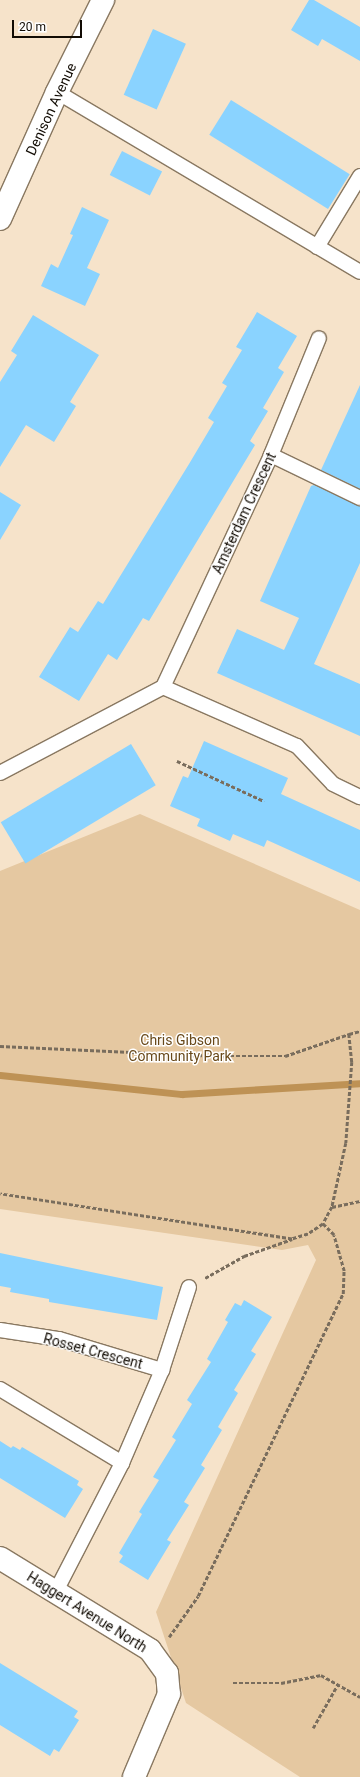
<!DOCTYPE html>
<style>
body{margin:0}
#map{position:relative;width:360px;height:1777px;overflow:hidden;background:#f6e3ca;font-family:Roboto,sans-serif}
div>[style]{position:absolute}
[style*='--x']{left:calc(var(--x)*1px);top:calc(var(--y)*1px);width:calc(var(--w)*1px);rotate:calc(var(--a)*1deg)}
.green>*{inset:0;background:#e5c8a1}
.stream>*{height:7px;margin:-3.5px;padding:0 3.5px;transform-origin:3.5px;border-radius:3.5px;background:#be9255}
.building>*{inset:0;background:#8ad3ff;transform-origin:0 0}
.path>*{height:2.5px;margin-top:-1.25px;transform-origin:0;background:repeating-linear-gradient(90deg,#796d5d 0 4px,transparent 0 6px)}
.roads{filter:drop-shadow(1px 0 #897861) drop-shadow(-1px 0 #897861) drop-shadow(0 1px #897861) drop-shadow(0 -1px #897861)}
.lane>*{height:14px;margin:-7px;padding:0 7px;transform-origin:7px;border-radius:7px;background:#fff}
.street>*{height:22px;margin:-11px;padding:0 11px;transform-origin:11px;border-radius:11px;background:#fff}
span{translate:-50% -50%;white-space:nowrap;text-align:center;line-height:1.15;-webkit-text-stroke:3px #fff;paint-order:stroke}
.street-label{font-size:14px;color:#120c04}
.park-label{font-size:14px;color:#684819}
.scale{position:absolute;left:12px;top:20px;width:70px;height:18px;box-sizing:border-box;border:2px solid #120c04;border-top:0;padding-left:5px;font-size:12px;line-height:14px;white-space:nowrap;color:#120c04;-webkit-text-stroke:3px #fff;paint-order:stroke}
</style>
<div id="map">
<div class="green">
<i style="clip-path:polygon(140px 814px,360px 910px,360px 1777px,300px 1777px,186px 1703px,156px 1612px,316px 1260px,308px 1245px,282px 1250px,0 1209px,0 871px)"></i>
</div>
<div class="stream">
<i style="--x:0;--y:1075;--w:183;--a:6"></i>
<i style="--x:182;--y:1094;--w:178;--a:-3.5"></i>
</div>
<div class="building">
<i style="clip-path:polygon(309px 0,314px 0,360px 27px,360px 61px,322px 39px,318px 46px,291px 30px)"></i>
<i style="left:153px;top:29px;width:36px;height:72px;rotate:24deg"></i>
<i style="left:231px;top:100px;width:140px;height:41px;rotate:32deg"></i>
<i style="left:122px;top:151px;width:45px;height:27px;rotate:27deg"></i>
<i style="clip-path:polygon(82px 207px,109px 220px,87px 268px,100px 274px,85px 306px,41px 286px,51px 264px,58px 268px,73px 235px,70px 234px)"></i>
<i style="clip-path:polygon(257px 312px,297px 336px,278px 368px,284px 372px,263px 408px,268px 411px,250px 441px,255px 445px,149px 621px,143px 618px,117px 660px,108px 654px,79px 701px,39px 677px,70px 627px,78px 632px,98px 601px,103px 604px,189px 464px,214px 422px,208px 418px,227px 386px,222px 383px,242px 350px,236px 347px)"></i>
<i style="clip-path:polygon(33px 315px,99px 355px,70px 402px,76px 406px,54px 442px,26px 425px,0 467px,0 382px,17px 355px,11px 351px)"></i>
<i style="clip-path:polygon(360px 385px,360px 489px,321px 470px)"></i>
<i style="clip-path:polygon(314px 485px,360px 506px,360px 563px,314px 664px,360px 684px,360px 736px,217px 673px,237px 629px,284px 650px,299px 618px,260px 601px,311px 486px)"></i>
<i style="clip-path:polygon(0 492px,21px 505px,0 540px)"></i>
<i style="clip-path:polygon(204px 741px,288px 778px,281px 794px,360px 830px,360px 882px,267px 840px,264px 847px,233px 834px,230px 841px,197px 826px,200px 819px,170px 806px,183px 776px,188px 778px)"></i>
<i style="left:131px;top:744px;width:48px;height:152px;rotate:59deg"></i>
<i style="clip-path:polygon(0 1253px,163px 1287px,157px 1320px,49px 1302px,49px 1299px,10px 1292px,11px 1288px,0 1286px)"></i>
<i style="clip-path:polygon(244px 1300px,272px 1317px,251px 1351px,256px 1354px,234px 1390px,238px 1393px,218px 1427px,222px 1430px,201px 1465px,205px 1468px,184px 1502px,189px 1505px,167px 1540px,171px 1542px,148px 1580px,119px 1562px,123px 1556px,119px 1553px,142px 1514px,139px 1512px,159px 1480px,153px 1477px,176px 1440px,172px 1437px,192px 1404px,187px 1400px,211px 1362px,207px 1359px,228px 1322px,225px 1320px,235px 1303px,241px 1306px)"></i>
<i style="clip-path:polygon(0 1441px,11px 1448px,13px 1446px,20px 1450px,22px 1447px,79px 1481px,77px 1485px,83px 1489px,65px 1518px,0 1478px)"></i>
<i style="clip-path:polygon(0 1663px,78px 1711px,74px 1717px,79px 1720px,59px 1752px,54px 1749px,50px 1756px,0 1725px)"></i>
</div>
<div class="path">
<i style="--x:177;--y:761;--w:96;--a:24.7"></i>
<i style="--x:349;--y:1034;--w:11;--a:-15"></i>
<i style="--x:0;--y:1046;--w:224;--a:2.6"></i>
<i style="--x:224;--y:1056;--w:61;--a:0"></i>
<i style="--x:285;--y:1056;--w:68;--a:-19"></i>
<i style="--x:349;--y:1034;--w:28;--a:84"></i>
<i style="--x:352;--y:1062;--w:81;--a:94.2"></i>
<i style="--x:346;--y:1143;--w:66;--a:102.3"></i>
<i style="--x:332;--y:1207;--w:19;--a:118"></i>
<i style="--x:323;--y:1224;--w:18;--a:146"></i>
<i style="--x:308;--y:1234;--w:17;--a:163"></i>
<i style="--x:292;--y:1239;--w:295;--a:-171.2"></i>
<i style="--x:332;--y:1207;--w:29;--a:-12"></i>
<i style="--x:205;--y:1278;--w:45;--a:-29.4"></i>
<i style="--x:244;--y:1256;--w:51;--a:-19.5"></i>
<i style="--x:169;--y:1637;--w:50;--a:-54.7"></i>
<i style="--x:198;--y:1596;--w:335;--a:-64.4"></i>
<i style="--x:343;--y:1294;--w:23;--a:-88"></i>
<i style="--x:344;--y:1271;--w:37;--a:-106"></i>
<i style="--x:334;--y:1235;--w:16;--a:-135"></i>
<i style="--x:233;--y:1683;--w:48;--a:0"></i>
<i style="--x:281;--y:1683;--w:41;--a:-11.3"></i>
<i style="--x:321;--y:1675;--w:45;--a:29.4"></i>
<i style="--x:313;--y:1728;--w:51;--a:-60.4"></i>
</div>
<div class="roads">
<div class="lane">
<i style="--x:57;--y:92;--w:352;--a:30.7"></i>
<i style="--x:317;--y:247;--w:83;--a:-58.8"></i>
<i style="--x:271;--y:455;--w:99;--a:25.8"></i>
<i style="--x:163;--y:687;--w:256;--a:-65"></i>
<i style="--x:271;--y:455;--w:126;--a:-67.7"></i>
<i style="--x:0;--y:773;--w:184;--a:-27.8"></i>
<i style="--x:163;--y:687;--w:146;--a:23.8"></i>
<i style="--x:297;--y:746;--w:52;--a:46.5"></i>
<i style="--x:333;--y:784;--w:30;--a:26"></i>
<i style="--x:0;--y:1330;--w:60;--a:8.7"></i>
<i style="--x:59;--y:1339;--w:108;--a:16.8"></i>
<i style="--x:0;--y:1389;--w:143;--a:31.2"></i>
<i style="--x:55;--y:1593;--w:146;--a:-62.7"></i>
<i style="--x:122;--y:1463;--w:101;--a:-66.7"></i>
<i style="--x:162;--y:1370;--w:87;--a:-72"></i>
</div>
<div class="street">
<i style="--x:0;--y:219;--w:139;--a:-65.8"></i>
<i style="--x:57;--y:92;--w:103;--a:-63.4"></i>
<i style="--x:0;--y:1558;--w:176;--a:31.5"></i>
<i style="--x:150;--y:1650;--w:29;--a:54"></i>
<i style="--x:167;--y:1673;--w:21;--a:85"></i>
<i style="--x:169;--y:1694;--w:90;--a:112.9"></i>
</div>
</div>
<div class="street-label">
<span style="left:51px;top:109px;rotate:-65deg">Denison Avenue</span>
<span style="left:244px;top:513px;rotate:-65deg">Amsterdam Crescent</span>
<span style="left:93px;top:1351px;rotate:15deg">Rosset Crescent</span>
<span style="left:87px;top:1612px;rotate:32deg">Haggert Avenue North</span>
</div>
<div class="park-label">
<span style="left:180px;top:1048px">Chris Gibson<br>Community Park</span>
</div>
<div class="scale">20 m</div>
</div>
